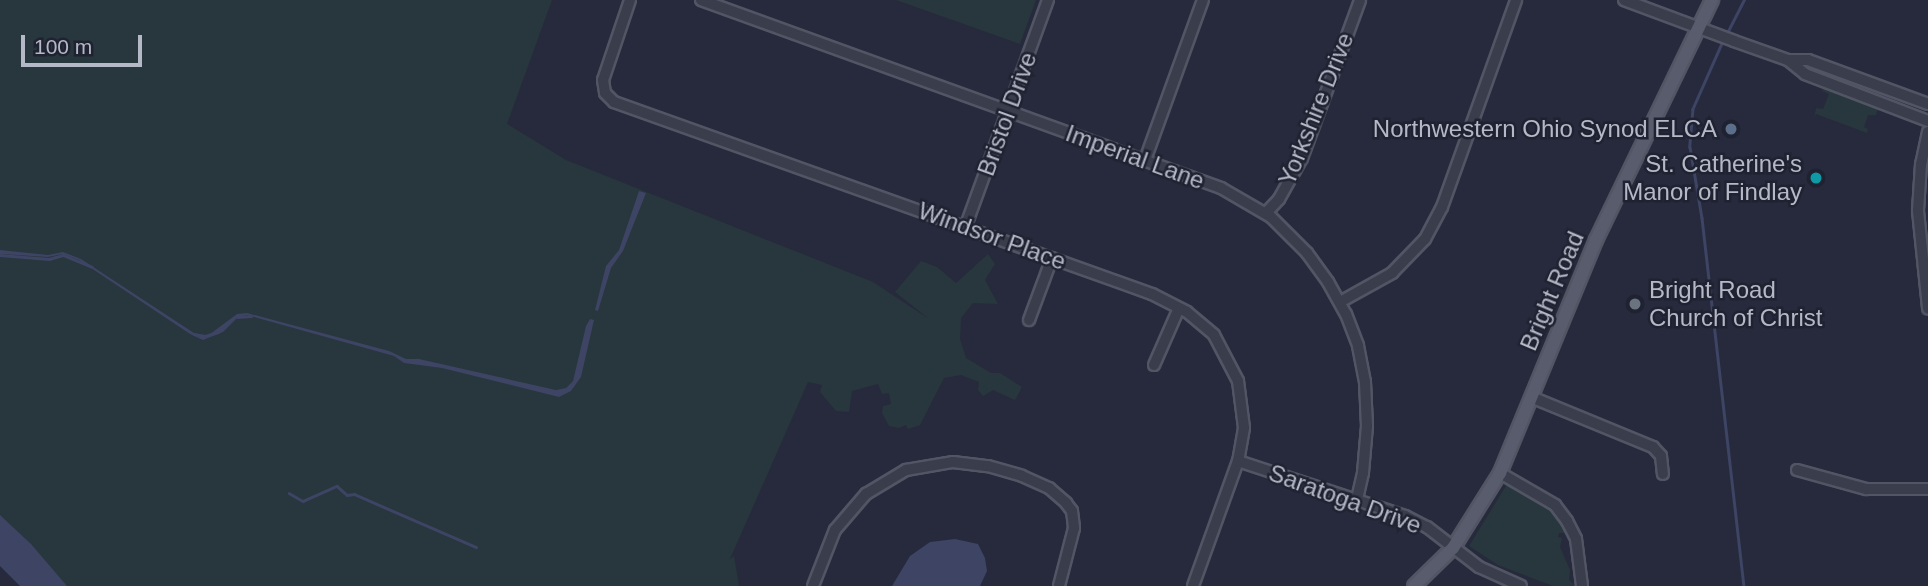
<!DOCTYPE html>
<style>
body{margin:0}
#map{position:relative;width:1928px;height:586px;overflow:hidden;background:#262a3c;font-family:Helvetica,sans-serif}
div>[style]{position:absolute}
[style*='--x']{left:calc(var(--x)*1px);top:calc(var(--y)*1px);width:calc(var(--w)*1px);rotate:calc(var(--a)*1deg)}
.green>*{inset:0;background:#28363d}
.water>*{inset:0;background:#3d4464}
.stream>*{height:2.5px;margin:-1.25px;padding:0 1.25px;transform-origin:1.25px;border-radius:1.25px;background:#3d4464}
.roads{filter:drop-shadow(2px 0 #525564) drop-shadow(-2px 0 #525564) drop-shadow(0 2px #525564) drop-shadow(0 -2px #525564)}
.minor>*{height:10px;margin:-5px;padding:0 5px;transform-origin:5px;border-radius:5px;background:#3a3d4c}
.major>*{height:12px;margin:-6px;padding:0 6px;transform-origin:6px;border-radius:6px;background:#585c6c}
.dots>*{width:19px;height:19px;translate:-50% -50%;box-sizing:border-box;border:4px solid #1f2231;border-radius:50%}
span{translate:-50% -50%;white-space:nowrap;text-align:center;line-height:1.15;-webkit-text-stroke:5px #1f2231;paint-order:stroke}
.street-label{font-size:24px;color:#b5b8c7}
.poi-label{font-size:24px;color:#b5b8c7}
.right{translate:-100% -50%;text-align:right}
.left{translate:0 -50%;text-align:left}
.scale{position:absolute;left:21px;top:35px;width:121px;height:32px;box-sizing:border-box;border:4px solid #b5b8c7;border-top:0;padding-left:9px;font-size:21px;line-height:24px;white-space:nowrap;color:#b5b8c7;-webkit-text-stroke:5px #1f2231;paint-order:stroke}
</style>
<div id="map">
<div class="green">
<i style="clip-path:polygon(0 0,552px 0,507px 124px,566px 160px,873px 282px,929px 319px,895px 292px,921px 261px,937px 267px,956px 283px,988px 254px,995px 264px,985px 280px,998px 304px,973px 303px,961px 318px,960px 339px,966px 358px,991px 373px,1000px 373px,1022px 387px,1015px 400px,993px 390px,983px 396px,978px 390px,979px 382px,961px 375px,944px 378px,920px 425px,908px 429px,906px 425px,899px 428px,889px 426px,882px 413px,883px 406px,891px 404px,889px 393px,882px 394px,878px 384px,852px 391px,849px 412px,836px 411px,820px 392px,822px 385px,808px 382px,730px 559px,734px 556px,739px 586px,51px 586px,0 541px)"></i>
<i style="clip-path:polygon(896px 0,1036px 0,1020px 44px)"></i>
<i style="clip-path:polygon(1807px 63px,1883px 92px,1882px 96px,1805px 70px,1803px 67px)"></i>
<i style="clip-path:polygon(1823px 89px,1878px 108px,1876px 115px,1868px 115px,1864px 127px,1868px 129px,1867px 133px,1816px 114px,1814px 118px,1816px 108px,1823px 109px,1829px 94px,1822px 91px)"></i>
<i style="clip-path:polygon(1509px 481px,1549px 507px,1564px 524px,1568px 533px,1559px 533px,1558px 537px,1562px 538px,1560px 547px,1570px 570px,1569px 580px,1576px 586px,1553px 586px,1498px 565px,1469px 546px)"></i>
</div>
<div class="water">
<i style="clip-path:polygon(639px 191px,646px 193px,623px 251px,611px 268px,598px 311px,595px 310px,606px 266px,619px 250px)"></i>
<i style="clip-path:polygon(0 250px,48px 255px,63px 252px,81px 259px,197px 335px,206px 337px,237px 314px,247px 313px,389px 351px,406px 359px,419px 359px,556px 390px,566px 388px,573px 381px,586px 326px,590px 319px,594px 320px,581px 377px,571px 391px,559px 397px,442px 368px,404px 363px,394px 356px,247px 315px,237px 318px,223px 332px,203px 340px,190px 334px,79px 260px,63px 254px,48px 257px,0 254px)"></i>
<i style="clip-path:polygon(0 515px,31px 544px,67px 586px,20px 586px,0 566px)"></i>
<i style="clip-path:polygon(955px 539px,978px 544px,985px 558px,987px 571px,980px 586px,892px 586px,910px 556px,930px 542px)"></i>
</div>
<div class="stream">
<i style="--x:1727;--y:33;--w:37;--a:-63"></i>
<i style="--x:1724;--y:39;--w:77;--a:113.9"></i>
<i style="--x:1693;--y:109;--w:38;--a:95"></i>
<i style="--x:1690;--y:147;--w:72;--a:80.4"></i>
<i style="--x:1702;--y:218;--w:370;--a:83.5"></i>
<i style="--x:0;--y:255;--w:49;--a:4.7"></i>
<i style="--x:49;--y:259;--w:15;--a:-16"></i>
<i style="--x:63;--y:255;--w:31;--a:22"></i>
<i style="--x:237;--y:317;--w:14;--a:-4"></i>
<i style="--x:194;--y:334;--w:11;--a:10"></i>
<i style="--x:205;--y:336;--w:14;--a:-17"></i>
<i style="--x:289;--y:493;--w:16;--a:30"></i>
<i style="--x:303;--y:501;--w:37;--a:-24"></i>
<i style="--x:337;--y:486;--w:13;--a:42"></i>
<i style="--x:347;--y:495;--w:7;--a:-8"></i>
<i style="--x:354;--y:494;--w:133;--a:23.5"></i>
</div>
<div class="roads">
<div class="minor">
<i style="--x:630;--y:0;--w:84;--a:108.6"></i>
<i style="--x:603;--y:80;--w:13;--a:81"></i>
<i style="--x:605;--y:93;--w:13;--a:45"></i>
<i style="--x:614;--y:102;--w:571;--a:19.64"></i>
<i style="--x:1152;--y:294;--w:39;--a:27"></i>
<i style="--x:1187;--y:312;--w:35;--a:40"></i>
<i style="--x:1214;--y:335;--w:52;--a:62.4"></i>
<i style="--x:1238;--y:381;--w:47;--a:82.7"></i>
<i style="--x:1244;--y:428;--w:34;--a:100"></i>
<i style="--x:1238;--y:461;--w:133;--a:109.8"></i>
<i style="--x:701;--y:0;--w:553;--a:19.88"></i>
<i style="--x:1221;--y:188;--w:58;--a:30.1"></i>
<i style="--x:1271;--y:217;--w:51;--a:45"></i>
<i style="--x:1307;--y:253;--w:36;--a:54"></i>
<i style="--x:1328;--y:282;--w:37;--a:61"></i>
<i style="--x:1346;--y:314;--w:34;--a:69"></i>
<i style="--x:1358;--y:346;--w:37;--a:79"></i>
<i style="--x:1365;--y:382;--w:44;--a:87.4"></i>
<i style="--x:1367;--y:426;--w:47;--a:94.9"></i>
<i style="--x:1363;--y:473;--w:27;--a:103"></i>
<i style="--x:1624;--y:0;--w:117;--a:20.4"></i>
<i style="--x:1734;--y:41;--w:57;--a:19.4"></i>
<i style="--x:1788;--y:60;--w:20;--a:0"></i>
<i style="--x:1808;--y:60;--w:128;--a:20.1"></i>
<i style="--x:1788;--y:60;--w:22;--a:39"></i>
<i style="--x:1805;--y:74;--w:132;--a:20.9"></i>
<i style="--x:1928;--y:132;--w:33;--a:102"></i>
<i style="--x:1921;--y:164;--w:47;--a:93.7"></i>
<i style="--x:1918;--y:211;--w:98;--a:84.1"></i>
<i style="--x:1145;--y:160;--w:170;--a:-70.1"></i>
<i style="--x:1266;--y:213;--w:19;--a:-47"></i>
<i style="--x:1279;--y:199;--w:47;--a:-60.7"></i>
<i style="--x:1302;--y:158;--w:168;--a:-69.8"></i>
<i style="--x:965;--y:228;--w:243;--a:-70"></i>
<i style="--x:1340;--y:302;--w:60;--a:-29.1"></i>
<i style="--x:1392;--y:273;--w:47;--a:-45.9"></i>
<i style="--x:1425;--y:239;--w:36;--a:-62"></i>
<i style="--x:1442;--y:207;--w:220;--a:-70.3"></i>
<i style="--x:1029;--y:320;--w:66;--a:-69.6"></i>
<i style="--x:1154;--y:365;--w:62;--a:-66.3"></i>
<i style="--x:1531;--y:397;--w:132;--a:22.3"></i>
<i style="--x:1653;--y:447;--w:12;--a:48"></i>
<i style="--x:1661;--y:456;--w:18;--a:84"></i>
<i style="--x:1238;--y:461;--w:176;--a:18.2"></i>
<i style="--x:1405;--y:516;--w:25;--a:27"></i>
<i style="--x:1427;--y:527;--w:66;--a:37.6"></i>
<i style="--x:1479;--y:567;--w:46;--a:24.3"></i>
<i style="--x:1797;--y:470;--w:72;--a:15.4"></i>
<i style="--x:1866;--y:489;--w:62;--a:0"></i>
<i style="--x:1500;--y:473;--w:64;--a:30.2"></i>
<i style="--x:1555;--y:505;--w:20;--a:53"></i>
<i style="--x:1567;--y:521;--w:20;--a:63"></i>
<i style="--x:1576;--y:539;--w:47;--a:82.7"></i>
<i style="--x:813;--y:586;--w:60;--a:-68.6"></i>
<i style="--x:835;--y:530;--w:48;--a:-49.3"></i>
<i style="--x:866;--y:494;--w:47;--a:-31"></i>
<i style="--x:906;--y:470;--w:48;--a:-9.7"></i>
<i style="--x:953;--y:462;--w:35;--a:7"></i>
<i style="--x:988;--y:466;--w:35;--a:16"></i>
<i style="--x:1022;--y:476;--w:30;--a:24"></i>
<i style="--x:1049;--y:488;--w:23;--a:41"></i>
<i style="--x:1066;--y:503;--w:10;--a:53"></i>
<i style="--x:1072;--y:511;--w:17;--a:83"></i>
<i style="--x:1074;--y:528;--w:60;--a:104.5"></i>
</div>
<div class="major">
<i style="--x:1414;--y:586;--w:54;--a:-44.3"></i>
<i style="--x:1453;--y:548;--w:89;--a:-57.9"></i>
<i style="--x:1500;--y:473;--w:252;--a:-67.6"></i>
<i style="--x:1596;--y:240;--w:267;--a:-64.2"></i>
</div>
</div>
<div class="dots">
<i style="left:1731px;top:129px;background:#5c6f8a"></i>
<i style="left:1816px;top:178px;background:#0f9aa8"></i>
<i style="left:1635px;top:304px;background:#6b7280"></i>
</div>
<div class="street-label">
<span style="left:1316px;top:109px;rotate:-68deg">Yorkshire Drive</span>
<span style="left:1007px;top:114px;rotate:-70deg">Bristol Drive</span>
<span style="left:1135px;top:157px;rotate:20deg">Imperial Lane</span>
<span style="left:992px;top:236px;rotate:20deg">Windsor Place</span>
<span style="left:1552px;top:291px;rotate:-67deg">Bright Road</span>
<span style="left:1345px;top:499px;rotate:20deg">Saratoga Drive</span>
</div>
<div class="poi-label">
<span class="right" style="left:1717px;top:129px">Northwestern Ohio Synod ELCA</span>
<span class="right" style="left:1802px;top:178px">St. Catherine's<br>Manor of Findlay</span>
<span class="left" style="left:1649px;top:304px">Bright Road<br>Church of Christ</span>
</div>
<div class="scale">100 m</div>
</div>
